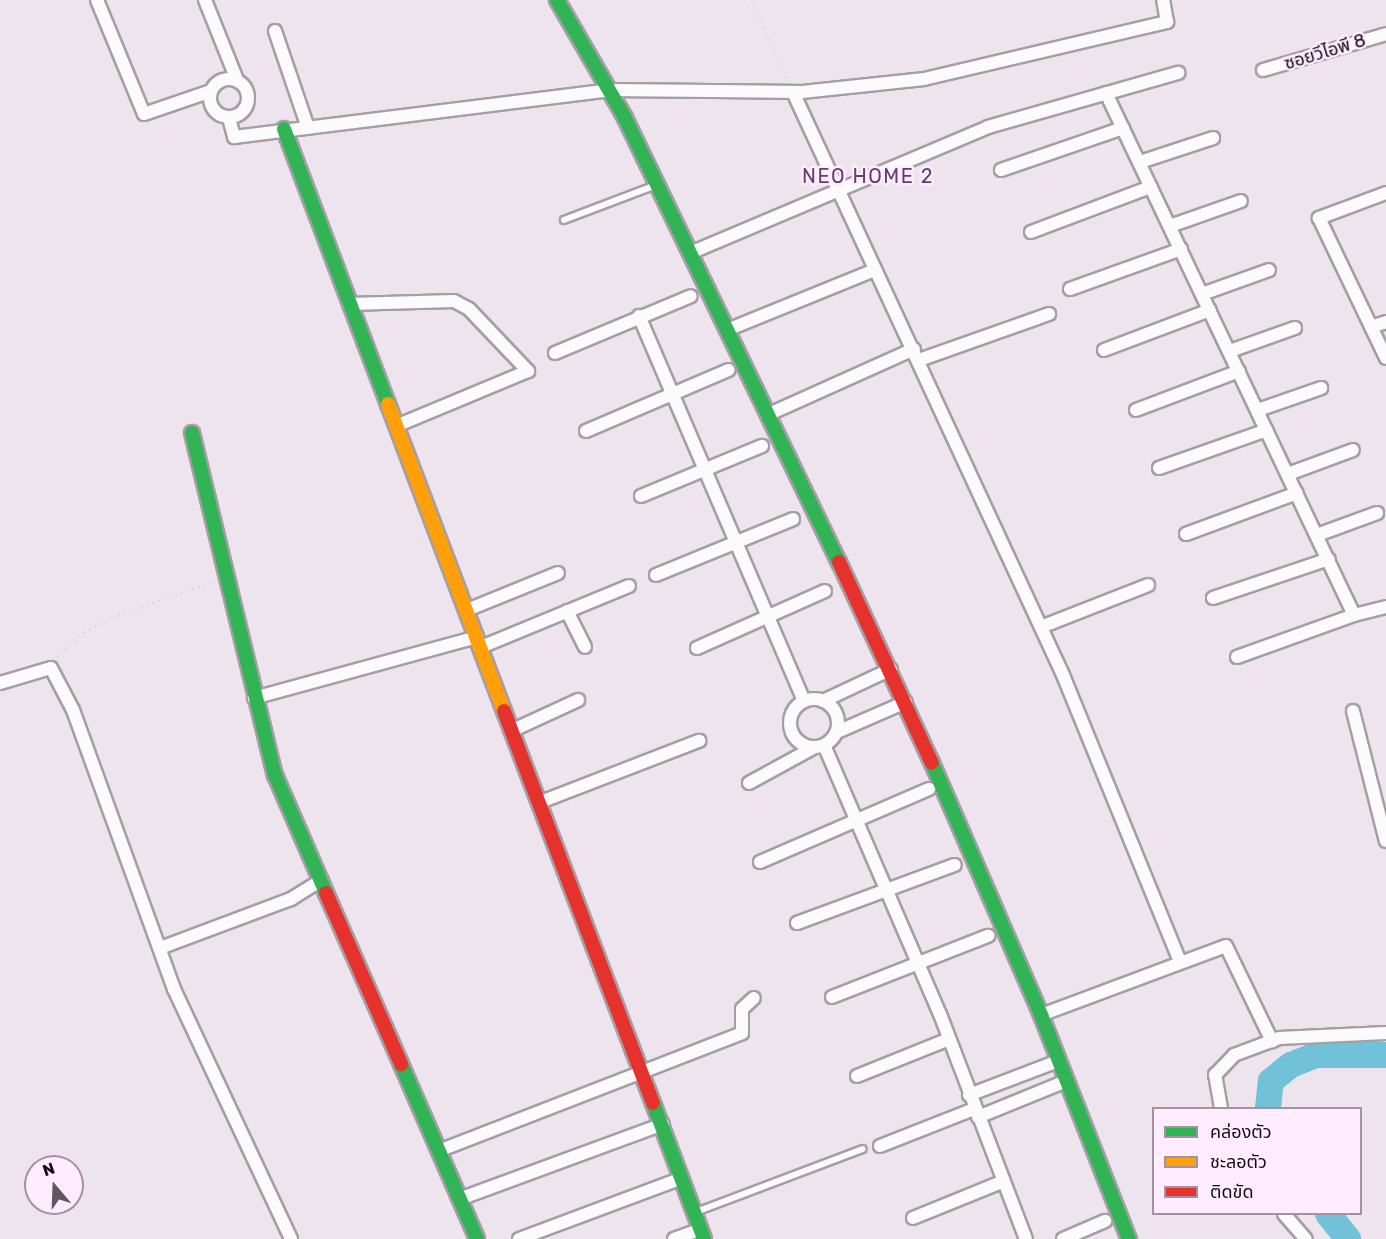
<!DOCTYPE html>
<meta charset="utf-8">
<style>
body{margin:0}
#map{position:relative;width:1386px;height:1239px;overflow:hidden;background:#eee4ee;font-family:Rubik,"Noto Sans Thai",sans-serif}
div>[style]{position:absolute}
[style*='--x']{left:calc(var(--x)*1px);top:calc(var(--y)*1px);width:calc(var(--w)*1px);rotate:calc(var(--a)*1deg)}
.river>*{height:26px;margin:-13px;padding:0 13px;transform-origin:13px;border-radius:13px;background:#71c2d8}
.path>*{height:2px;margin-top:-1px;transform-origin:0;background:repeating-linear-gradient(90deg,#d9d6d9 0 1.5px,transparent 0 6px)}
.roads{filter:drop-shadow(2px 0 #a59ea5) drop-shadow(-2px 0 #a59ea5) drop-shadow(0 2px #a59ea5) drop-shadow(0 -2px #a59ea5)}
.lane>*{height:6px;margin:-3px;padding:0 3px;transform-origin:3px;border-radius:3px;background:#fcfbfc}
.street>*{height:12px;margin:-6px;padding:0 6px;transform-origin:6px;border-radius:6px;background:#fcfbfc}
.street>.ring{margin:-6px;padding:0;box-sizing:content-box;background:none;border:12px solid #fcfbfc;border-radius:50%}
.fast>*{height:14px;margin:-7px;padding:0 7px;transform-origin:7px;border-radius:7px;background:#30b455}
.slow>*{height:14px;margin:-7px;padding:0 7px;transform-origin:7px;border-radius:7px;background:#ff9f0a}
.jam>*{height:14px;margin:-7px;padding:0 7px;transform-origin:7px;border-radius:7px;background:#e5322d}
span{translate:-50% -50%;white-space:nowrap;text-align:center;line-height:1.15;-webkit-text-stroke:5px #ffedff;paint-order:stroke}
.street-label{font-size:18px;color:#130d13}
.neighbourhood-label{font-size:20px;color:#653c73;letter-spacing:1.5px}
.legend{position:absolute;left:1152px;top:1107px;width:210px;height:108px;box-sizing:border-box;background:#ffedff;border:2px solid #a193a1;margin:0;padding:8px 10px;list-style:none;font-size:18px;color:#130d13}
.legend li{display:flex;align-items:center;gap:12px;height:30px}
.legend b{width:30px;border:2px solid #a193a1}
.north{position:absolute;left:24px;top:1155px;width:60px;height:60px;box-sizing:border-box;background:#ffedff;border:2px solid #a193a1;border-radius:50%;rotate:341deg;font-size:16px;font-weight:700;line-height:24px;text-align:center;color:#130d13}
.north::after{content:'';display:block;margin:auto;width:21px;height:27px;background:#605860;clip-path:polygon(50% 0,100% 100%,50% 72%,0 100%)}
</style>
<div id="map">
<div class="river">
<i style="--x:1268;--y:1108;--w:27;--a:-84"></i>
<i style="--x:1271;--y:1081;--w:26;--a:-39"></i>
<i style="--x:1291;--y:1065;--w:27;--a:-22"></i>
<i style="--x:1316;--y:1055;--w:70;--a:0"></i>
<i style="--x:1328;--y:1214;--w:32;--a:51"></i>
</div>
<div class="path">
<i style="--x:752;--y:0;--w:87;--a:66.4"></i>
<i style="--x:57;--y:658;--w:37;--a:-44"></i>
<i style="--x:84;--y:632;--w:33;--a:-27"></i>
<i style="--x:113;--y:617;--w:104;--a:-19.1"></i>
</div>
<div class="roads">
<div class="lane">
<i style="--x:564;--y:220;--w:98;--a:-20.8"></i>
<i style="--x:696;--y:1212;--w:178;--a:-20.7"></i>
</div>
<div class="street">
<i style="--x:97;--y:0;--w:123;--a:67.6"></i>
<i style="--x:144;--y:114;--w:71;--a:-18.9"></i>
<i style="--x:205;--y:0;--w:86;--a:68.2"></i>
<i style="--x:275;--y:31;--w:102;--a:71.2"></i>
<i style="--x:1263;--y:70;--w:128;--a:-16.3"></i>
<i class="ring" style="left:210px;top:79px;width:26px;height:26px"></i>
<i style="--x:793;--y:92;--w:642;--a:65.15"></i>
<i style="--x:1063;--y:675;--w:310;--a:67.8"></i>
<i style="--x:1106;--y:93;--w:578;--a:64.59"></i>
<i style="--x:1354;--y:615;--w:33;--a:-14"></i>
<i style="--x:229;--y:118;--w:20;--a:75"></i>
<i style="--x:234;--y:137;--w:378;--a:-7.1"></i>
<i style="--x:609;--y:90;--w:193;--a:0.6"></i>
<i style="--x:802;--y:92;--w:123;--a:-6.1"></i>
<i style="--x:924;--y:79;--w:250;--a:-13.2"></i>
<i style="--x:1167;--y:22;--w:22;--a:-100"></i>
<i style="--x:1140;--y:162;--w:77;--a:-18.2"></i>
<i style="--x:1001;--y:170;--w:129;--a:-19"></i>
<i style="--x:1386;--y:193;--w:72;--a:159.5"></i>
<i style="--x:1319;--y:218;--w:155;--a:64.4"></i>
<i style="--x:1170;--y:226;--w:75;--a:-19.4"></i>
<i style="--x:1031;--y:232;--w:128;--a:-20.6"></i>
<i style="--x:690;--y:253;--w:324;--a:-22.9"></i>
<i style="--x:988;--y:127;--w:198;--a:-15.9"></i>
<i style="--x:1070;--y:289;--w:118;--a:-19.8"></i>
<i style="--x:1202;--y:294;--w:71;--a:-19.7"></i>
<i style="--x:349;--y:304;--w:105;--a:-1.6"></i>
<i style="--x:454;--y:301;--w:17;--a:28"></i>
<i style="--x:469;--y:309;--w:86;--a:46.4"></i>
<i style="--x:528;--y:371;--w:143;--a:157.4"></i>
<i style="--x:639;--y:316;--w:419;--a:66.8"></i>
<i style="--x:1371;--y:327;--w:16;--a:-18"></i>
<i style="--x:727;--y:330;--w:160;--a:-22.1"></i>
<i style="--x:1104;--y:350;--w:113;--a:-20.7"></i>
<i style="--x:1230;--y:351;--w:69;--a:-19.5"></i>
<i style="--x:555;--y:353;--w:147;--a:-22.7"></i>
<i style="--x:919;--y:360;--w:138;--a:-19.5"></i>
<i style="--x:1136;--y:410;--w:110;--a:-20.7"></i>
<i style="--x:1258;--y:410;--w:67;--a:-19.2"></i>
<i style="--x:767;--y:415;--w:161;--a:-24.2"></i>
<i style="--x:586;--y:431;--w:155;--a:-23.2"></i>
<i style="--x:1159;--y:468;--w:114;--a:-19.4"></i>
<i style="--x:1288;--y:474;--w:69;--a:-20.3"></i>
<i style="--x:641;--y:496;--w:131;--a:-22.5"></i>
<i style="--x:1186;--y:534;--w:118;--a:-20.3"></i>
<i style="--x:1317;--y:535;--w:64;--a:-20.1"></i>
<i style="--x:656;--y:575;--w:148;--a:-22.2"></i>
<i style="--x:1213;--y:598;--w:122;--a:-18.6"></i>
<i style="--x:467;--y:610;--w:98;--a:-22.1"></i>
<i style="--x:567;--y:611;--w:40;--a:63.4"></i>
<i style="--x:1041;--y:627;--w:115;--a:-21.4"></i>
<i style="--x:481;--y:647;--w:160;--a:-22.4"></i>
<i style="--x:697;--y:648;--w:140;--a:-24"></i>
<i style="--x:1237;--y:657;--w:124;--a:-19.7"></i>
<i style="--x:0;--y:683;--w:53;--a:-16.4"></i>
<i style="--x:51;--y:668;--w:47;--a:62.4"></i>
<i style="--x:73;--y:710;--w:297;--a:70.1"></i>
<i style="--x:174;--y:989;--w:276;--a:64.9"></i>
<i style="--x:254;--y:698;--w:231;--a:-15.3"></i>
<i class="ring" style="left:790px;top:699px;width:36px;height:36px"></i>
<i style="--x:823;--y:701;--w:75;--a:-25.2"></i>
<i style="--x:1353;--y:711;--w:134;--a:75.8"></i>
<i style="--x:511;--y:731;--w:74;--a:-24.8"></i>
<i style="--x:837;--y:732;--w:75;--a:-23.5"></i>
<i style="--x:824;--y:745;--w:293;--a:66.7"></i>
<i style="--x:940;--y:1014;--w:241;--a:69.1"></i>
<i style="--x:749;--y:783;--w:75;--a:-28.6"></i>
<i style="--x:538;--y:803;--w:173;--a:-21.1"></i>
<i style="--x:760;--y:862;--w:184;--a:-23.4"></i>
<i style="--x:797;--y:923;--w:168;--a:-20.2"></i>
<i style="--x:160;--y:948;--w:140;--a:-20.5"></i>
<i style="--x:291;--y:899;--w:36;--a:-32"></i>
<i style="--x:832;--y:997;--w:168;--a:-21.4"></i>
<i style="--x:1041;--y:1015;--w:197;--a:-20.5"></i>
<i style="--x:1226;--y:946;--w:106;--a:64.2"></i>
<i style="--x:857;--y:1076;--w:99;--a:-21.9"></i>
<i style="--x:969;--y:1095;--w:95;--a:-20.9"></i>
<i style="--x:1221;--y:1108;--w:34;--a:-100"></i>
<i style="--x:1215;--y:1075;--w:28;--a:-46"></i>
<i style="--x:1234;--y:1055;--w:48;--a:-20.7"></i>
<i style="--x:1279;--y:1038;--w:107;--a:-2.7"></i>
<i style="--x:978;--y:1117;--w:95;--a:-22.2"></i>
<i style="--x:880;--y:1146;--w:101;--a:-21.5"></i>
<i style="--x:441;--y:1150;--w:323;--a:-21.2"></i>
<i style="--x:742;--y:1033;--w:24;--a:-90"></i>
<i style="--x:742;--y:1009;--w:16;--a:-43"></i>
<i style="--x:462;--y:1198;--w:214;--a:-20.2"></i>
<i style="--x:1284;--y:1214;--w:33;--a:49"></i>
<i style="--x:913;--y:1218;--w:98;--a:-22.1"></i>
<i style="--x:519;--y:1239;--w:174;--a:-20.5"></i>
<i style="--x:674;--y:1239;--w:29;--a:-20"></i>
<i style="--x:1063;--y:1239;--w:46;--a:-23.2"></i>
</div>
<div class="fast">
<i style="--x:557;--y:0;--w:136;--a:60"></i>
<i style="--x:625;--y:118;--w:493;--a:64.3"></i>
<i style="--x:284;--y:129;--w:294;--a:69.3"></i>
<i style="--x:192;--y:433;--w:352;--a:76.4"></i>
<i style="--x:275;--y:775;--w:129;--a:66.6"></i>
<i style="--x:932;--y:763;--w:275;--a:66.6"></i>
<i style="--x:1041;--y:1015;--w:241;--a:68.6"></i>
<i style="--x:401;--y:1064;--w:191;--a:66.5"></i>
<i style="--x:653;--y:1103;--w:145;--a:69.4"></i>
</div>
<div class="slow">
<i style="--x:388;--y:404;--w:328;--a:69.3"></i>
</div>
<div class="jam">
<i style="--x:839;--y:562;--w:221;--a:65.2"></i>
<i style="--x:504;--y:711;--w:419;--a:69.2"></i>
<i style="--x:326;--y:893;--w:187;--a:66.3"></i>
</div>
</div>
<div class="street-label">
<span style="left:1325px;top:52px;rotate:-17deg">ซอยวีไอพี 8</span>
</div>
<div class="neighbourhood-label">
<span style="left:868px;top:176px">NEO HOME 2</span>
</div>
<ul class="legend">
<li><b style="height:8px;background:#30b455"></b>คล่องตัว</li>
<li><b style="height:8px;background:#ff9f0a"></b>ชะลอตัว</li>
<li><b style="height:8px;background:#e5322d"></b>ติดขัด</li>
</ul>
<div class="north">N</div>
</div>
